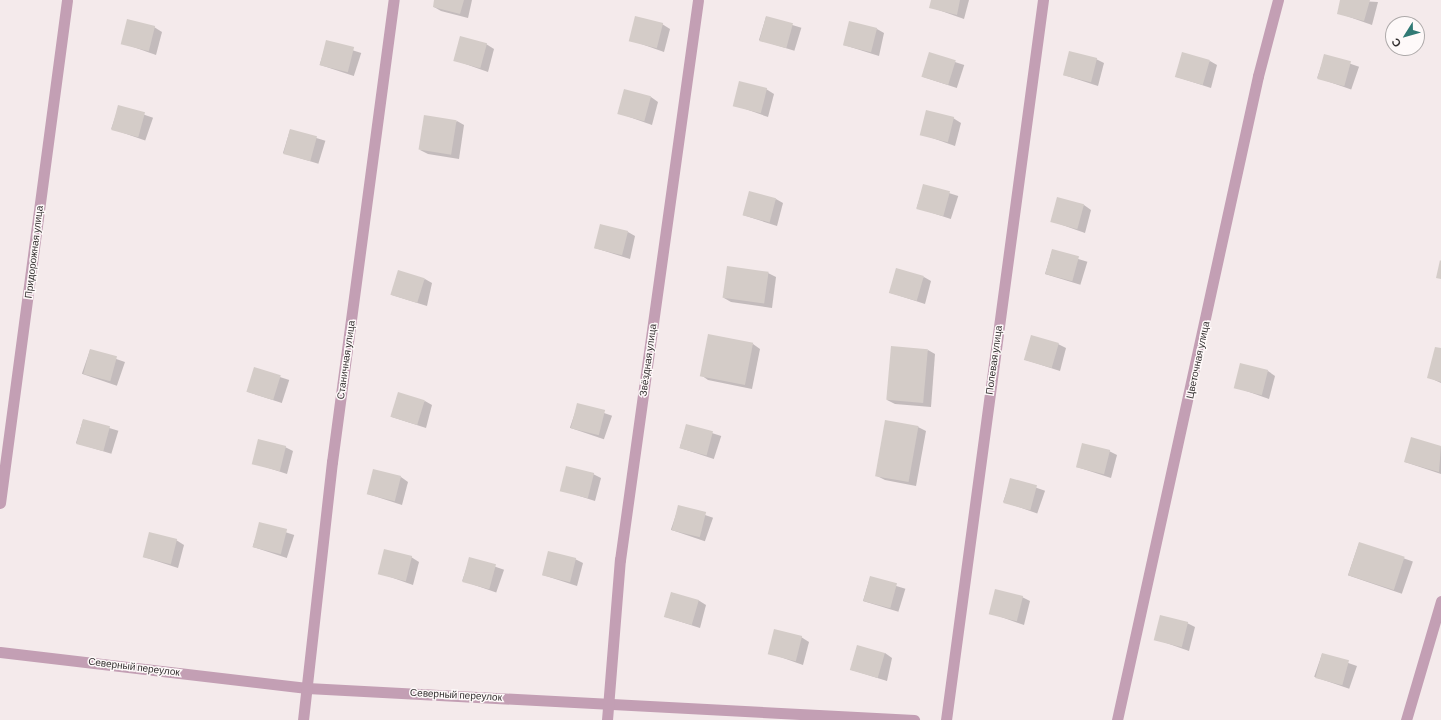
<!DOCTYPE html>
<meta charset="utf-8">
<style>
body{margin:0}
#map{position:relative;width:1441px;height:720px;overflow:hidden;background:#f4eaeb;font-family:Barlow,sans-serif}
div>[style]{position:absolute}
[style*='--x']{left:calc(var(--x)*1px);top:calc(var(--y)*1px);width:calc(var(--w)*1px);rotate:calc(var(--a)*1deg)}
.shadow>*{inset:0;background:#0003;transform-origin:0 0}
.building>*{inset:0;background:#d4ccc8;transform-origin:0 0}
.minor>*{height:11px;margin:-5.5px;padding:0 5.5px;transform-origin:5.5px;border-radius:5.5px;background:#c39fb4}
span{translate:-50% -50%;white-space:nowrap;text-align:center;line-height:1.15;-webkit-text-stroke:3px #fef9f9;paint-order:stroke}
.street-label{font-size:10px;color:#343131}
.north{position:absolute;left:1385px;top:16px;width:40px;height:40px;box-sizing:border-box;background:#fef9f9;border:1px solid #ada9a9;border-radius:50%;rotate:233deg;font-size:11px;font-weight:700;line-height:16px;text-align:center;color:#343131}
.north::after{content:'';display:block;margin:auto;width:14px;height:18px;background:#317974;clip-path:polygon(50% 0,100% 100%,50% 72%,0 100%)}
</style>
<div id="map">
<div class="shadow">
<i style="clip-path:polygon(435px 0,472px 0,468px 18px,441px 11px,434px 7px)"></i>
<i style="clip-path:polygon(932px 0,969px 0,964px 19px,930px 7px)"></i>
<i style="clip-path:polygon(1341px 0,1378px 2px,1372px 25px,1338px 13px)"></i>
<i style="left:766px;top:17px;width:37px;height:24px;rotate:17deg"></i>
<i style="clip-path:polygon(662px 24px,670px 29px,664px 52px,630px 40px)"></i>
<i style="clip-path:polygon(154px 27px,162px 32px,156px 55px,122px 43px)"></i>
<i style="clip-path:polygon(877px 29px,884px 33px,879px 56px,844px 45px)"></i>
<i style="left:327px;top:42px;width:36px;height:24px;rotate:18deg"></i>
<i style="clip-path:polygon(486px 44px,494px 49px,488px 72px,454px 60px)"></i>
<i style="left:930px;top:54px;width:36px;height:24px;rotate:18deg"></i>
<i style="left:1325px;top:55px;width:36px;height:24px;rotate:19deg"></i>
<i style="clip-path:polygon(1096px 59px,1104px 63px,1098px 86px,1064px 75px)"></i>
<i style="clip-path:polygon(1210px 61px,1217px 65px,1211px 88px,1177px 77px)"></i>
<i style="clip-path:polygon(766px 89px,774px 94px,768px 117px,734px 105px)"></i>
<i style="clip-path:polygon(651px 97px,658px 102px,652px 125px,618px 113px)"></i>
<i style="left:119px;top:106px;width:36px;height:24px;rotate:19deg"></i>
<i style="clip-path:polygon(953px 118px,961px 123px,955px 146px,921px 134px)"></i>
<i style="clip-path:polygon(457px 121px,464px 125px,459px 159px,428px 154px,420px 150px)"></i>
<i style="left:290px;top:130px;width:37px;height:24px;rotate:17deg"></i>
<i style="left:924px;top:185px;width:36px;height:24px;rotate:18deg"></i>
<i style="clip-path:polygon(776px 199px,783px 203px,777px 226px,743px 215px)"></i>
<i style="clip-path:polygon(1084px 205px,1091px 210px,1085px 233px,1051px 221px)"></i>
<i style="clip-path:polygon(628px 232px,635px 236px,630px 259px,595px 248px)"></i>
<i style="left:1052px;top:251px;width:37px;height:24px;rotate:17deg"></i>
<i style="clip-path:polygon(768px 273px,776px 277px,772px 308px,731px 302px,724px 298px)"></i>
<i style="clip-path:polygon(924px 277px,931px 281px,925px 304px,891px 293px)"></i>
<i style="clip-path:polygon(425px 279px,432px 283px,427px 306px,392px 295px)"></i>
<i style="clip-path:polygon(753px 344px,760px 349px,752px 389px,708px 380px,701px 375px)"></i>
<i style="clip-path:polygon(1058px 344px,1066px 348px,1060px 371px,1026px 360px)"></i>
<i style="clip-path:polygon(1441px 349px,1441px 383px,1428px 377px)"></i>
<i style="left:90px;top:350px;width:37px;height:25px;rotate:19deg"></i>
<i style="clip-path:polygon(928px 350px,935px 354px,931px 407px,895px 404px,887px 400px)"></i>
<i style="left:255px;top:369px;width:36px;height:24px;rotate:18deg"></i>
<i style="clip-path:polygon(1268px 371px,1275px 376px,1269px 399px,1235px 387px)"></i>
<i style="clip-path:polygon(425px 401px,432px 405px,426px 428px,392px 417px)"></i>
<i style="left:578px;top:404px;width:36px;height:25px;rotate:19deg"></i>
<i style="left:83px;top:420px;width:37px;height:24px;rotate:17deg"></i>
<i style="left:687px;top:425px;width:36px;height:24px;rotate:18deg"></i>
<i style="clip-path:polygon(918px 427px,926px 431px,916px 486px,885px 480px,877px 476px)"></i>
<i style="clip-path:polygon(1412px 439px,1441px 447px,1441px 474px,1405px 462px)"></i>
<i style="clip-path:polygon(285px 447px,293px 451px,287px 474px,253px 463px)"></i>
<i style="clip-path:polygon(1109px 451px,1117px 455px,1111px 478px,1077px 467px)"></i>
<i style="clip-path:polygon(593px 474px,601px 478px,595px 501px,561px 490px)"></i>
<i style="clip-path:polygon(401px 477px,408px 482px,402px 505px,368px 494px)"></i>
<i style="left:1011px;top:479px;width:36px;height:24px;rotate:19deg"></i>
<i style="left:679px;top:506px;width:36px;height:25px;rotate:19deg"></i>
<i style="left:260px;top:524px;width:36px;height:24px;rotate:18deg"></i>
<i style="clip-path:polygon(176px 540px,184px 545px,178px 568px,144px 557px)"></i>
<i style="left:1359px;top:543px;width:57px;height:34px;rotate:19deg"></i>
<i style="clip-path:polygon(411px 557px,419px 562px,413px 585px,379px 573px)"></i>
<i style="left:470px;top:558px;width:36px;height:24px;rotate:19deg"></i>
<i style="clip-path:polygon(575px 559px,583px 563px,577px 586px,543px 575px)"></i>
<i style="left:870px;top:578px;width:37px;height:24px;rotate:17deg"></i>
<i style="clip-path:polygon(1022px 597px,1030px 601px,1024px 625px,990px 613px)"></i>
<i style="clip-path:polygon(698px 600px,706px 605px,700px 628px,666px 617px)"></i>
<i style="clip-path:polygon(1187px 623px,1195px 627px,1189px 651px,1155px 639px)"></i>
<i style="clip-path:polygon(801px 637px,809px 642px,803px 665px,769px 653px)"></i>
<i style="clip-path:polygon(885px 653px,892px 658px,887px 681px,852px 670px)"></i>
<i style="left:1322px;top:654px;width:37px;height:24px;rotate:19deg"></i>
</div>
<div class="building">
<i style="clip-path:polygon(434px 0,464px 0,460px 14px,433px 7px)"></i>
<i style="clip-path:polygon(931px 0,960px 0,957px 15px,929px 8px)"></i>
<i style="clip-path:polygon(1340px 0,1370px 0,1364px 21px,1337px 14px)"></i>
<i style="left:635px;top:16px;width:29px;height:26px;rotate:14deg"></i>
<i style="left:766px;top:16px;width:28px;height:26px;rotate:15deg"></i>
<i style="left:127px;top:19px;width:29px;height:26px;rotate:14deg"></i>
<i style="left:849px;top:21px;width:29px;height:25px;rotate:14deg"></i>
<i style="left:460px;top:36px;width:28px;height:26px;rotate:15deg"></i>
<i style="left:326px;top:40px;width:29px;height:26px;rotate:14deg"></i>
<i style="left:1069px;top:51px;width:29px;height:25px;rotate:14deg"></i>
<i style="left:929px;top:52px;width:28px;height:26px;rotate:17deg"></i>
<i style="left:1182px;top:52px;width:29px;height:26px;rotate:16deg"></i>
<i style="left:1324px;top:54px;width:28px;height:26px;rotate:15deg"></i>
<i style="left:739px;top:81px;width:29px;height:26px;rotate:14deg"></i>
<i style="left:624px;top:89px;width:28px;height:26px;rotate:15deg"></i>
<i style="left:118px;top:105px;width:28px;height:26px;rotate:15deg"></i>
<i style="left:926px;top:110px;width:29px;height:26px;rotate:14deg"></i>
<i style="left:424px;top:115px;width:33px;height:35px;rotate:9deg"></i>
<i style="left:290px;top:129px;width:28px;height:26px;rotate:15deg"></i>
<i style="left:923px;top:184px;width:28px;height:26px;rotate:15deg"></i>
<i style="left:749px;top:191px;width:28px;height:25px;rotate:15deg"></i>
<i style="left:1057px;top:197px;width:28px;height:26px;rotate:15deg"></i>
<i style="left:600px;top:224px;width:29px;height:25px;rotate:14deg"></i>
<i style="left:1052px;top:249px;width:28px;height:26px;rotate:15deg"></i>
<i style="clip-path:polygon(1440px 260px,1441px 261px,1441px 279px,1436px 278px)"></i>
<i style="left:727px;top:266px;width:42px;height:32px;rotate:8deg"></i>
<i style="left:896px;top:268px;width:29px;height:26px;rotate:16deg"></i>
<i style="left:398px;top:270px;width:28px;height:26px;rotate:17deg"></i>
<i style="left:708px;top:334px;width:46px;height:43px;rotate:11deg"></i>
<i style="left:1031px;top:335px;width:29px;height:26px;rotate:16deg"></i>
<i style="left:891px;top:346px;width:37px;height:54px;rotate:5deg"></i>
<i style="clip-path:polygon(1435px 347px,1441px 348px,1441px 382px,1427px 378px)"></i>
<i style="left:90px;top:349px;width:28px;height:26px;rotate:15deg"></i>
<i style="left:1240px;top:363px;width:29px;height:26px;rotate:14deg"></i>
<i style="left:254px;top:367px;width:28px;height:26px;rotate:17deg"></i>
<i style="left:398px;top:392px;width:28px;height:26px;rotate:17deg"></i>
<i style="left:577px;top:403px;width:29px;height:26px;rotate:14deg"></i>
<i style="left:83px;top:419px;width:28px;height:26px;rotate:15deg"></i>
<i style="left:885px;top:420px;width:34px;height:57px;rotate:10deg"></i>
<i style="left:686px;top:424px;width:28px;height:25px;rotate:15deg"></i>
<i style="clip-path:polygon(1411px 437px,1441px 446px,1439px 472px,1404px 462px)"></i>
<i style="left:258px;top:439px;width:29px;height:26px;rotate:14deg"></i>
<i style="left:1082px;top:443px;width:29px;height:25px;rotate:14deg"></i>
<i style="left:566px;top:466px;width:29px;height:26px;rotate:14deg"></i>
<i style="left:373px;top:469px;width:29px;height:26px;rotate:14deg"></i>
<i style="left:1010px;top:478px;width:28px;height:26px;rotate:15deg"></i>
<i style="left:678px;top:505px;width:29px;height:26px;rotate:14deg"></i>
<i style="left:259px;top:522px;width:29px;height:26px;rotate:14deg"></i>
<i style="left:149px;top:532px;width:29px;height:26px;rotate:14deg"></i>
<i style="left:1359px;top:542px;width:48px;height:35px;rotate:18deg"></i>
<i style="left:384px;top:549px;width:29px;height:26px;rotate:14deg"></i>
<i style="left:548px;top:551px;width:29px;height:25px;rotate:14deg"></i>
<i style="left:469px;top:557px;width:28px;height:26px;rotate:15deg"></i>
<i style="left:870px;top:576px;width:28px;height:26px;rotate:15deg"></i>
<i style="left:995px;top:589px;width:29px;height:26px;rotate:14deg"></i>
<i style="left:671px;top:592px;width:29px;height:26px;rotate:16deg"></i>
<i style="left:1160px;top:615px;width:29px;height:26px;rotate:14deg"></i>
<i style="left:774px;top:629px;width:29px;height:26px;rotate:14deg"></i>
<i style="left:857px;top:645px;width:29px;height:26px;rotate:16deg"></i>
<i style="left:1322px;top:653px;width:28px;height:26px;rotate:15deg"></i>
</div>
<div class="minor">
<i style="--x:0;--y:503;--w:507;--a:-82.41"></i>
<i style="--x:0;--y:652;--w:309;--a:6.7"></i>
<i style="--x:307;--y:688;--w:608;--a:3.02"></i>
<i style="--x:303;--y:720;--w:260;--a:-83.6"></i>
<i style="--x:332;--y:462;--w:466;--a:-82.4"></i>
<i style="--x:607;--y:720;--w:161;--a:-85.4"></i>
<i style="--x:620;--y:560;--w:565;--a:-82.07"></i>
<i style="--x:946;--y:720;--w:727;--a:-82.33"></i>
<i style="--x:1117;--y:720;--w:659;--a:-77.65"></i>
<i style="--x:1258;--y:76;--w:79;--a:-75.3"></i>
<i style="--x:1406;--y:720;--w:124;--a:-73.6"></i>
</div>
<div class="street-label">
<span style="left:34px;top:252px;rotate:-83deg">Придорожная улица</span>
<span style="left:346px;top:360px;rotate:-82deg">Станичная улица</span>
<span style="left:648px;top:360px;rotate:-82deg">Звёздная улица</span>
<span style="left:994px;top:360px;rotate:-82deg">Полевая улица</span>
<span style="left:1198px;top:360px;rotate:-78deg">Цветочная улица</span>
<span style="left:134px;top:667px;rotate:7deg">Северный переулок</span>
<span style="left:456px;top:695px;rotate:3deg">Северный переулок</span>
</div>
<div class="north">С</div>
</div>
